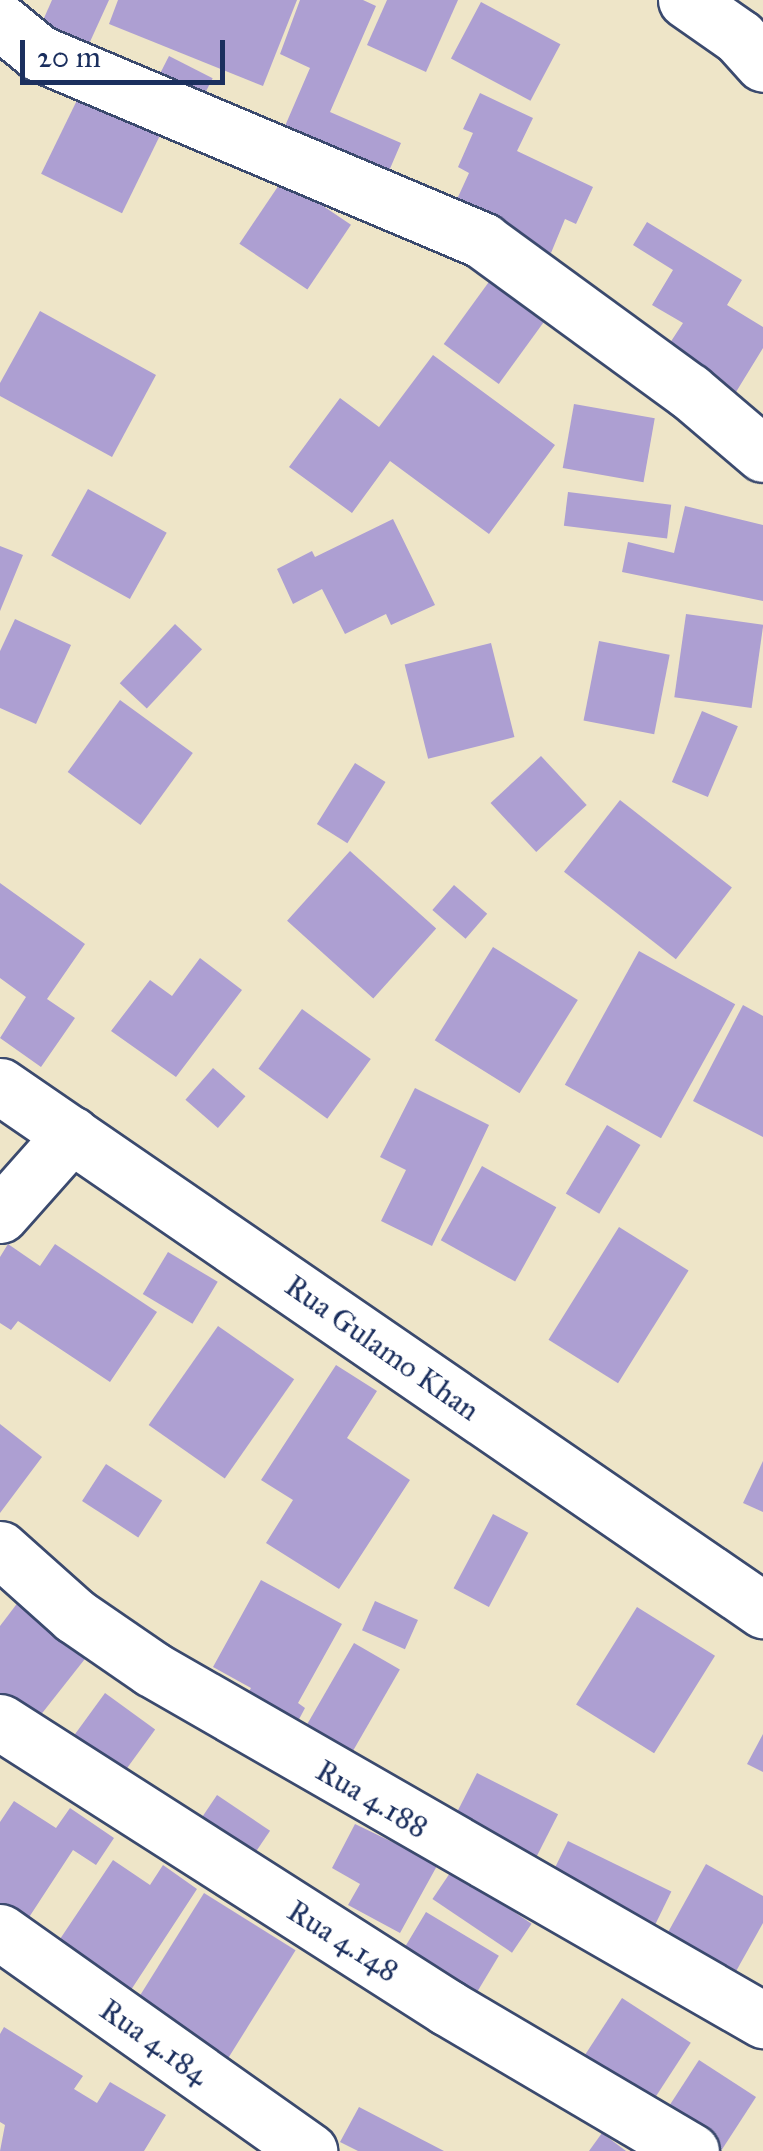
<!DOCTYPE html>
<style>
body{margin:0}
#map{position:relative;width:763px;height:2151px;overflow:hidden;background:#eee5c8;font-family:"IM FELL Great Primer",serif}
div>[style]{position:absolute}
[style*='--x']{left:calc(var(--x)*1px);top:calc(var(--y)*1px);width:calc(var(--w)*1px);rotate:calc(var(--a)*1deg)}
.building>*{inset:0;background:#ad9fd2;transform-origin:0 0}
.roads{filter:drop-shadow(2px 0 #3b4a6e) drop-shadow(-2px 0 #3b4a6e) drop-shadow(0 2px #3b4a6e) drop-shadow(0 -2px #3b4a6e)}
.street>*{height:55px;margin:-27.5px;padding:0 27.5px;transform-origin:27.5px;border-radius:27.5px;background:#fff}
span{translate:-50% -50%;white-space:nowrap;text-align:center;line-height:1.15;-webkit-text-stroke:10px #fff;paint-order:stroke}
.street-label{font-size:30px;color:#1b2f5e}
.scale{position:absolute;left:20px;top:40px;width:205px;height:45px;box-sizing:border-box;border:5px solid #1b2f5e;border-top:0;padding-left:12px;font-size:30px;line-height:35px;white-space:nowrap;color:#1b2f5e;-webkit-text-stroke:8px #fff;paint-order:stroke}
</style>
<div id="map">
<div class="building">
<i style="clip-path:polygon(52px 0,109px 0,84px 55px,37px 34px)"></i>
<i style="clip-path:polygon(118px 0,297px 0,263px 86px,109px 24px)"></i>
<i style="clip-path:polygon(300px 0,363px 0,376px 6px,330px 112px,401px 143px,386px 178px,282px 133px,310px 68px,280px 54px)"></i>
<i style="clip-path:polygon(387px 0,458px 0,426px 72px,367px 45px)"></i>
<i style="left:481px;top:2px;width:90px;height:64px;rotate:28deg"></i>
<i style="left:169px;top:56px;width:49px;height:38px;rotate:27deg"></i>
<i style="left:81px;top:92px;width:90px;height:91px;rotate:26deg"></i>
<i style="clip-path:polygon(480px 93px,533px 118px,517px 151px,593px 187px,576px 224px,565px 219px,551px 253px,453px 208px,469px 173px,458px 167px,473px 133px,463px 129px)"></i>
<i style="left:283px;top:179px;width:82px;height:78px;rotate:34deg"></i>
<i style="clip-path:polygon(647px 222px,742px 280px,727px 305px,763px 327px,763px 348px,736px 392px,666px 349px,683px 323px,652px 305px,673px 270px,633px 245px)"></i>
<i style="left:499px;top:268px;width:68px;height:94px;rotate:36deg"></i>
<i style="clip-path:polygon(40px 311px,156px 375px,112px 457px,0 396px,0 383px)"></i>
<i style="clip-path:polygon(433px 355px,555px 445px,489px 534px,390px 461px,352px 513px,289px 467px,340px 398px,379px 427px)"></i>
<i style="left:574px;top:404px;width:82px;height:65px;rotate:10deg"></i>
<i style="left:88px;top:489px;width:90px;height:76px;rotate:29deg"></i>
<i style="left:568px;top:492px;width:104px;height:34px;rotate:7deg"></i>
<i style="clip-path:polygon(685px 506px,763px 525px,763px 601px,622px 572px,628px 542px,674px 553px)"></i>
<i style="clip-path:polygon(393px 519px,435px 605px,391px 625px,386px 614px,345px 634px,322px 589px,293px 604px,277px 569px,312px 551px,315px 557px)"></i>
<i style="clip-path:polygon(0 546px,23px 555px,0 611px)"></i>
<i style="left:686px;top:614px;width:78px;height:84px;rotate:8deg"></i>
<i style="clip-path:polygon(15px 619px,71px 645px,36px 724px,0 708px,0 651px)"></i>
<i style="left:175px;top:624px;width:37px;height:81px;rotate:43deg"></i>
<i style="left:599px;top:641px;width:72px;height:81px;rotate:11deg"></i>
<i style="left:491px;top:643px;width:97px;height:89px;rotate:76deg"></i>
<i style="left:120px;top:700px;width:90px;height:89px;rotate:36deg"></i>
<i style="left:702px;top:711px;width:39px;height:77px;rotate:23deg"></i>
<i style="left:541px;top:756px;width:67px;height:69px;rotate:47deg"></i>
<i style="left:355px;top:763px;width:36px;height:72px;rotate:32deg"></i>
<i style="left:620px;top:800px;width:142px;height:91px;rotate:38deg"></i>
<i style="left:350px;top:851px;width:116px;height:94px;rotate:42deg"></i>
<i style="clip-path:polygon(0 883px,85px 944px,47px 999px,75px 1018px,41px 1067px,0 1038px,26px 997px,0 978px)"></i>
<i style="left:454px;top:885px;width:44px;height:33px;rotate:41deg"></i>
<i style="left:493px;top:947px;width:100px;height:110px;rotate:32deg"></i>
<i style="left:639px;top:951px;width:110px;height:153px;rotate:29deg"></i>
<i style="clip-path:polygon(200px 958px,242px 990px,176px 1077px,111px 1031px,150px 980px,172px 996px)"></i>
<i style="clip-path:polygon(743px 1005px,763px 1016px,763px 1137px,693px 1101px)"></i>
<i style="left:302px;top:1009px;width:85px;height:74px;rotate:36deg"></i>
<i style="left:213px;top:1068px;width:43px;height:42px;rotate:41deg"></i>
<i style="clip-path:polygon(415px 1088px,489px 1125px,432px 1246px,381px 1221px,406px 1170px,380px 1157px)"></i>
<i style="left:607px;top:1125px;width:39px;height:80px;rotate:31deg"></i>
<i style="left:482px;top:1166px;width:85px;height:85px;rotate:29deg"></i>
<i style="left:619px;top:1227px;width:82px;height:133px;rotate:32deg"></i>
<i style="clip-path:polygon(8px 1244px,40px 1266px,55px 1244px,157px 1312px,110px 1382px,18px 1321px,11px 1330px,0 1323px,0 1257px)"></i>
<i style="left:168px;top:1252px;width:58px;height:49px;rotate:31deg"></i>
<i style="left:218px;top:1326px;width:93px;height:121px;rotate:35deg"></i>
<i style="clip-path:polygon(336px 1365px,377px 1391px,347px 1438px,410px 1480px,339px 1589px,266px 1543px,293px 1500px,261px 1480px)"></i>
<i style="clip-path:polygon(0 1424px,42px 1457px,0 1513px)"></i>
<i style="clip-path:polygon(763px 1461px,763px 1512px,743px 1503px)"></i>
<i style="left:106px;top:1464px;width:67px;height:44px;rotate:33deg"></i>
<i style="left:493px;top:1514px;width:40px;height:84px;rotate:28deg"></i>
<i style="clip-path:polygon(261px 1580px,342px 1624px,298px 1703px,305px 1708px,288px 1740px,237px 1713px,251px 1688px,213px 1667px)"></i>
<i style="clip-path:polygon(19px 1601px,88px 1655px,32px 1726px,0 1701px,0 1626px)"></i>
<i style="left:375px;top:1601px;width:47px;height:32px;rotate:24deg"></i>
<i style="left:637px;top:1607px;width:92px;height:115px;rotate:32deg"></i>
<i style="left:354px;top:1643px;width:53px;height:94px;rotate:30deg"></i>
<i style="left:105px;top:1693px;width:62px;height:57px;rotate:36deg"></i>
<i style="clip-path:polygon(763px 1734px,763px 1772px,747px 1764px)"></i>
<i style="left:477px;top:1773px;width:91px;height:68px;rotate:27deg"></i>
<i style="left:217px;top:1795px;width:64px;height:40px;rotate:34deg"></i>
<i style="clip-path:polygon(14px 1801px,56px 1828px,70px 1808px,114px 1838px,96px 1865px,73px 1850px,22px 1928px,0 1913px,0 1822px)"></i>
<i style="clip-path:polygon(355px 1824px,438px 1864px,400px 1933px,348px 1905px,360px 1884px,332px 1868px)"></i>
<i style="left:568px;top:1841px;width:115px;height:50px;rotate:26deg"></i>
<i style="clip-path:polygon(113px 1860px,150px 1885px,163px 1865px,197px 1889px,129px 1993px,56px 1945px)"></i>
<i style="clip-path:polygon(706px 1864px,763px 1896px,763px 1923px,725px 1991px,657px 1952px)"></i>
<i style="left:452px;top:1870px;width:96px;height:35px;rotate:34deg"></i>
<i style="left:204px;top:1893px;width:108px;height:132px;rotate:32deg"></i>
<i style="left:426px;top:1912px;width:85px;height:65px;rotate:31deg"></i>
<i style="left:622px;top:1998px;width:82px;height:77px;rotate:33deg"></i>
<i style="clip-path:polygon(4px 2027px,83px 2076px,74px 2089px,97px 2103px,110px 2082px,166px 2115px,144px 2151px,0 2151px,5px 2125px,0 2122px,0 2034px)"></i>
<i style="left:699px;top:2060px;width:68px;height:65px;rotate:33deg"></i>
<i style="clip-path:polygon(359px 2107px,444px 2151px,358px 2151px,340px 2142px)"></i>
<i style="clip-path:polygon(602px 2133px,626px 2151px,589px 2151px)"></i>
</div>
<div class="roads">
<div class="street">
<i style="--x:686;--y:0;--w:65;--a:34.9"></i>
<i style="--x:739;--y:37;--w:36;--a:48"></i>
<i style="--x:0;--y:21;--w:50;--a:39.4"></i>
<i style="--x:39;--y:53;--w:482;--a:22.9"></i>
<i style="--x:483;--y:241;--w:255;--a:36.1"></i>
<i style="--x:689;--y:391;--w:97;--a:40.4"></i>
<i style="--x:0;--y:1086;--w:926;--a:34.48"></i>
<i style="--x:0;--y:1215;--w:108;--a:-48.4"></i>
<i style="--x:0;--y:1549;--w:101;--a:41.8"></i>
<i style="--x:75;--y:1616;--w:93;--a:34.5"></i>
<i style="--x:152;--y:1669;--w:705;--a:29.88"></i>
<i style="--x:0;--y:1722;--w:532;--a:32.55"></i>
<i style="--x:448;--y:2008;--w:282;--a:30.5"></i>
<i style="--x:0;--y:1932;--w:379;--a:35.3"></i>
</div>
</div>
<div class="street-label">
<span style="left:382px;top:1348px;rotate:35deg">Rua Gulamo Khan</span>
<span style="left:372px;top:1799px;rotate:30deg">Rua 4.188</span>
<span style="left:343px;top:1941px;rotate:32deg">Rua 4.148</span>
<span style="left:154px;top:2042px;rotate:35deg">Rua 4.184</span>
</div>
<div class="scale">20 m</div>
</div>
